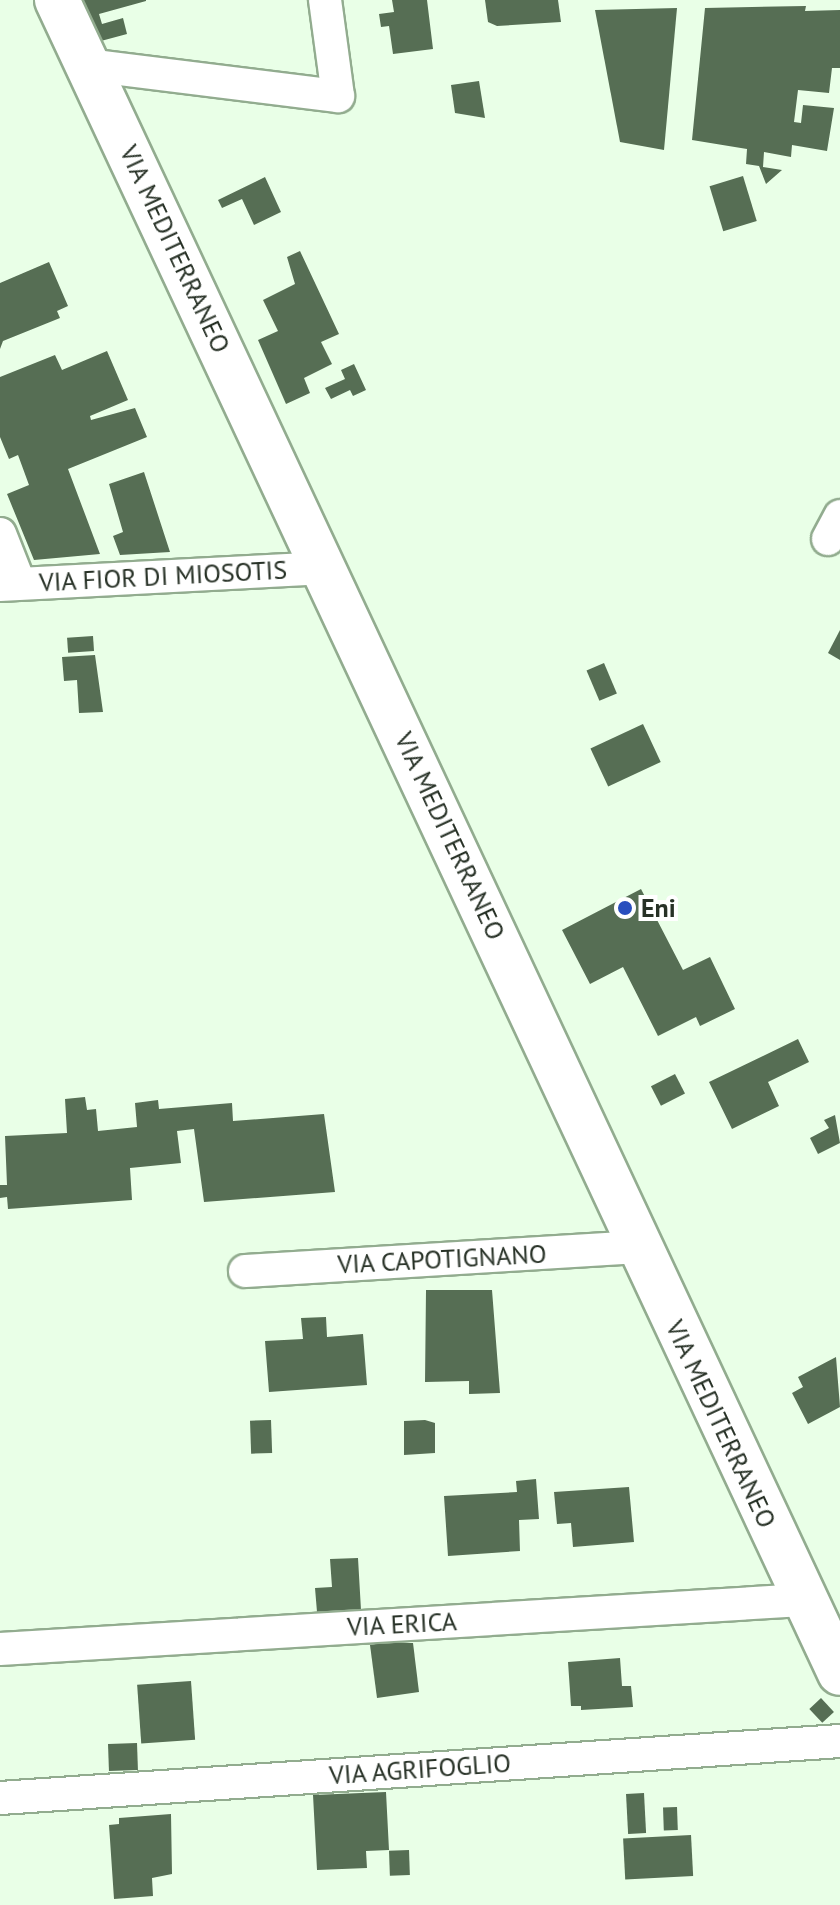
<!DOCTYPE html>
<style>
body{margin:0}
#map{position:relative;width:840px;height:1905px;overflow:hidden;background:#e9ffe7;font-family:"PT Sans",sans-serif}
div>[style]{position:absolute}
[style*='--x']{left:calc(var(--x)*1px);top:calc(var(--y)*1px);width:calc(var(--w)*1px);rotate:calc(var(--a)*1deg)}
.building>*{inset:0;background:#566e54;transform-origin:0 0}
.roads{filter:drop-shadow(2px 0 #92ac8f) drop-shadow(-2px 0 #92ac8f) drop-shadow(0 2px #92ac8f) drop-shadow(0 -2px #92ac8f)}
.minor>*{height:32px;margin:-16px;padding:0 16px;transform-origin:16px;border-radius:16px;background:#fff}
.secondary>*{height:44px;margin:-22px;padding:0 22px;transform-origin:22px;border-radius:22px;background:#fff}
.dots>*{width:22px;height:22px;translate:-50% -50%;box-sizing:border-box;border:4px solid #fff;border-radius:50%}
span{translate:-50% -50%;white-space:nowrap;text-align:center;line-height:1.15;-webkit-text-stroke:8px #fff;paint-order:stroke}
.street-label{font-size:26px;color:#273126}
.poi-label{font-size:26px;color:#273126;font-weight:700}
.left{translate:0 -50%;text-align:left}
</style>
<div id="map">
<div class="building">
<i style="clip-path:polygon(74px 0,146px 0,146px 1px,99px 14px,102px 24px,123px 18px,127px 34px,86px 45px)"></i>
<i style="clip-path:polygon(392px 0,427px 0,433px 49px,393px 54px,389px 26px,381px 27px,379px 14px,394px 12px)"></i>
<i style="clip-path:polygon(485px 0,558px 0,561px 22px,497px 26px,488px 22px)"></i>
<i style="clip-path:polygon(806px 6px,805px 11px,840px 10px,840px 68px,832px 68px,829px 93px,798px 90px,794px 122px,801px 123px,803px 105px,834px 108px,827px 151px,792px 145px,791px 157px,764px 152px,763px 167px,782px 170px,766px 184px,759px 166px,746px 164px,747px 149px,692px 140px,705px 8px)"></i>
<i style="clip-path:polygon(677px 8px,664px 150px,620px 142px,595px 10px)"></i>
<i style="clip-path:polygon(479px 81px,485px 118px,455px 113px,451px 85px)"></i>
<i style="left:743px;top:176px;width:47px;height:35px;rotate:73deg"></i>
<i style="clip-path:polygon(265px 177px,281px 212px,254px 225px,242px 199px,222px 208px,218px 200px)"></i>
<i style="clip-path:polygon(300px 251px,339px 334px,321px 342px,332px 364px,304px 378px,310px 393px,286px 404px,258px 340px,278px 331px,263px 300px,295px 284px,287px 257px)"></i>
<i style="clip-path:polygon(49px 262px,68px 306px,57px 311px,60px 318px,3px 341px,0 349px,0 283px)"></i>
<i style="clip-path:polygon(107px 351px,128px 400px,90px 416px,91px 420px,135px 408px,147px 437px,68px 469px,100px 554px,34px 560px,7px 494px,29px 485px,18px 455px,9px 459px,0 437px,0 377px,55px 355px,62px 370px)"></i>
<i style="clip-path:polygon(354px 364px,366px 390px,353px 396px,350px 390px,331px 399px,325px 388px,345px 379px,341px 370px)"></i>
<i style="clip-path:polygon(144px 472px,170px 552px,120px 555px,113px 536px,123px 532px,109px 484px)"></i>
<i style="clip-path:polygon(840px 630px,840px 660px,828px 653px)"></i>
<i style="left:93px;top:636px;width:15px;height:26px;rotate:86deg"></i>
<i style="clip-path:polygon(95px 655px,103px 712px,79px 713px,77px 680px,64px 681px,62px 657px)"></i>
<i style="left:604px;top:663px;width:33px;height:19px;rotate:67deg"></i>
<i style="left:643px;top:724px;width:42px;height:58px;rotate:65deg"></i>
<i style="clip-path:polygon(641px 889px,683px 970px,710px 957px,735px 1009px,700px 1026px,696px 1017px,658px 1036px,623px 967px,590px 984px,562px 930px)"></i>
<i style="clip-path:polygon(798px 1039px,809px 1062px,768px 1082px,779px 1106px,732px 1129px,709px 1082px)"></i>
<i style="left:675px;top:1074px;width:22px;height:27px;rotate:63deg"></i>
<i style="clip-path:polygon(85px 1097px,87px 1110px,96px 1109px,98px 1131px,137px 1127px,135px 1103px,158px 1100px,159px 1109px,232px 1103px,233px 1121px,324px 1114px,335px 1192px,204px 1202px,194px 1129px,177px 1131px,181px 1163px,130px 1168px,132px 1200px,8px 1209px,7px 1197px,0 1198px,0 1185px,7px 1185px,5px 1136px,67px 1133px,65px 1099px)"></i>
<i style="clip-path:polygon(835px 1115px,840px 1143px,818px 1154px,810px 1138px,829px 1128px,824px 1120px)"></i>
<i style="clip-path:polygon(426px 1290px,492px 1290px,500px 1393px,469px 1394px,469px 1381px,425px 1382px)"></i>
<i style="clip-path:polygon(326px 1317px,327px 1337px,363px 1334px,367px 1385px,269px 1392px,265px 1341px,303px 1339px,301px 1318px)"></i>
<i style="clip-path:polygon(836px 1357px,840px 1407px,808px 1424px,792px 1393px,803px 1387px,798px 1377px)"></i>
<i style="left:271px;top:1420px;width:33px;height:21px;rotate:88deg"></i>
<i style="clip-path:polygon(425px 1420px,435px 1423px,435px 1453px,404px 1455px,404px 1421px)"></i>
<i style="clip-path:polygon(536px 1479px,539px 1519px,519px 1520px,520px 1551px,448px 1556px,444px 1496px,517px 1492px,516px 1481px)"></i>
<i style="clip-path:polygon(629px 1487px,634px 1542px,573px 1547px,571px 1523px,557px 1524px,554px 1492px)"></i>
<i style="clip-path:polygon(358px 1558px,361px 1610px,317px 1612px,315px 1588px,332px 1587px,330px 1559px)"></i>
<i style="clip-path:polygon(381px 1643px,413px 1643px,419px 1692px,377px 1698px,370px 1645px)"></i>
<i style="clip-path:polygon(620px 1658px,622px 1686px,631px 1686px,633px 1707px,581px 1710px,581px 1706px,571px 1706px,568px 1662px)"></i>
<i style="left:191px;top:1681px;width:59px;height:54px;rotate:86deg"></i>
<i style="left:821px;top:1698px;width:19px;height:16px;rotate:47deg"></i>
<i style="left:137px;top:1743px;width:27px;height:29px;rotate:88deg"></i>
<i style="clip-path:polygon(386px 1792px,389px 1850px,366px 1851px,367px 1868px,317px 1870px,313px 1795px)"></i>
<i style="left:644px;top:1793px;width:40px;height:18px;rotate:87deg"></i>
<i style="left:677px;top:1807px;width:23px;height:14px;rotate:88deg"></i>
<i style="clip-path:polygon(171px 1814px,172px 1874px,152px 1878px,153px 1896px,114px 1899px,109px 1825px,119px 1824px,119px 1818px)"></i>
<i style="left:691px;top:1835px;width:41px;height:68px;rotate:87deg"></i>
<i style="left:409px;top:1850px;width:25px;height:20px;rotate:88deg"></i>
</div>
<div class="roads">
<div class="minor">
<i style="--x:88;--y:65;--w:252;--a:7.1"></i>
<i style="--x:338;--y:96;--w:97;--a:-97.7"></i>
<i style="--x:0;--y:534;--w:52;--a:68.4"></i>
<i style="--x:828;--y:539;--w:26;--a:-62"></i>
<i style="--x:0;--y:585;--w:326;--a:-3"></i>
<i style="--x:245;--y:1271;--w:395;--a:-3.5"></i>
<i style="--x:0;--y:1649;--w:804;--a:-3.49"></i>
<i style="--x:0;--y:1798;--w:842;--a:-3.88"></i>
</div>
<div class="secondary">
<i style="--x:57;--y:0;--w:1847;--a:64.92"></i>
</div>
</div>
<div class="dots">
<i style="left:625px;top:908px;background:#294fbe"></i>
</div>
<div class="street-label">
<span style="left:175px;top:249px;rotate:65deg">VIA MEDITERRANEO</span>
<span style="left:163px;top:576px;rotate:-3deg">VIA FIOR DI MIOSOTIS</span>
<span style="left:450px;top:836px;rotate:65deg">VIA MEDITERRANEO</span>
<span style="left:442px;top:1259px;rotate:-3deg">VIA CAPOTIGNANO</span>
<span style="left:721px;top:1424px;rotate:65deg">VIA MEDITERRANEO</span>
<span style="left:402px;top:1624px;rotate:-3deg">VIA ERICA</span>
<span style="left:420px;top:1769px;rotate:-4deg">VIA AGRIFOGLIO</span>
</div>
<div class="poi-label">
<span class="left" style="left:641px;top:908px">Eni</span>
</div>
</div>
